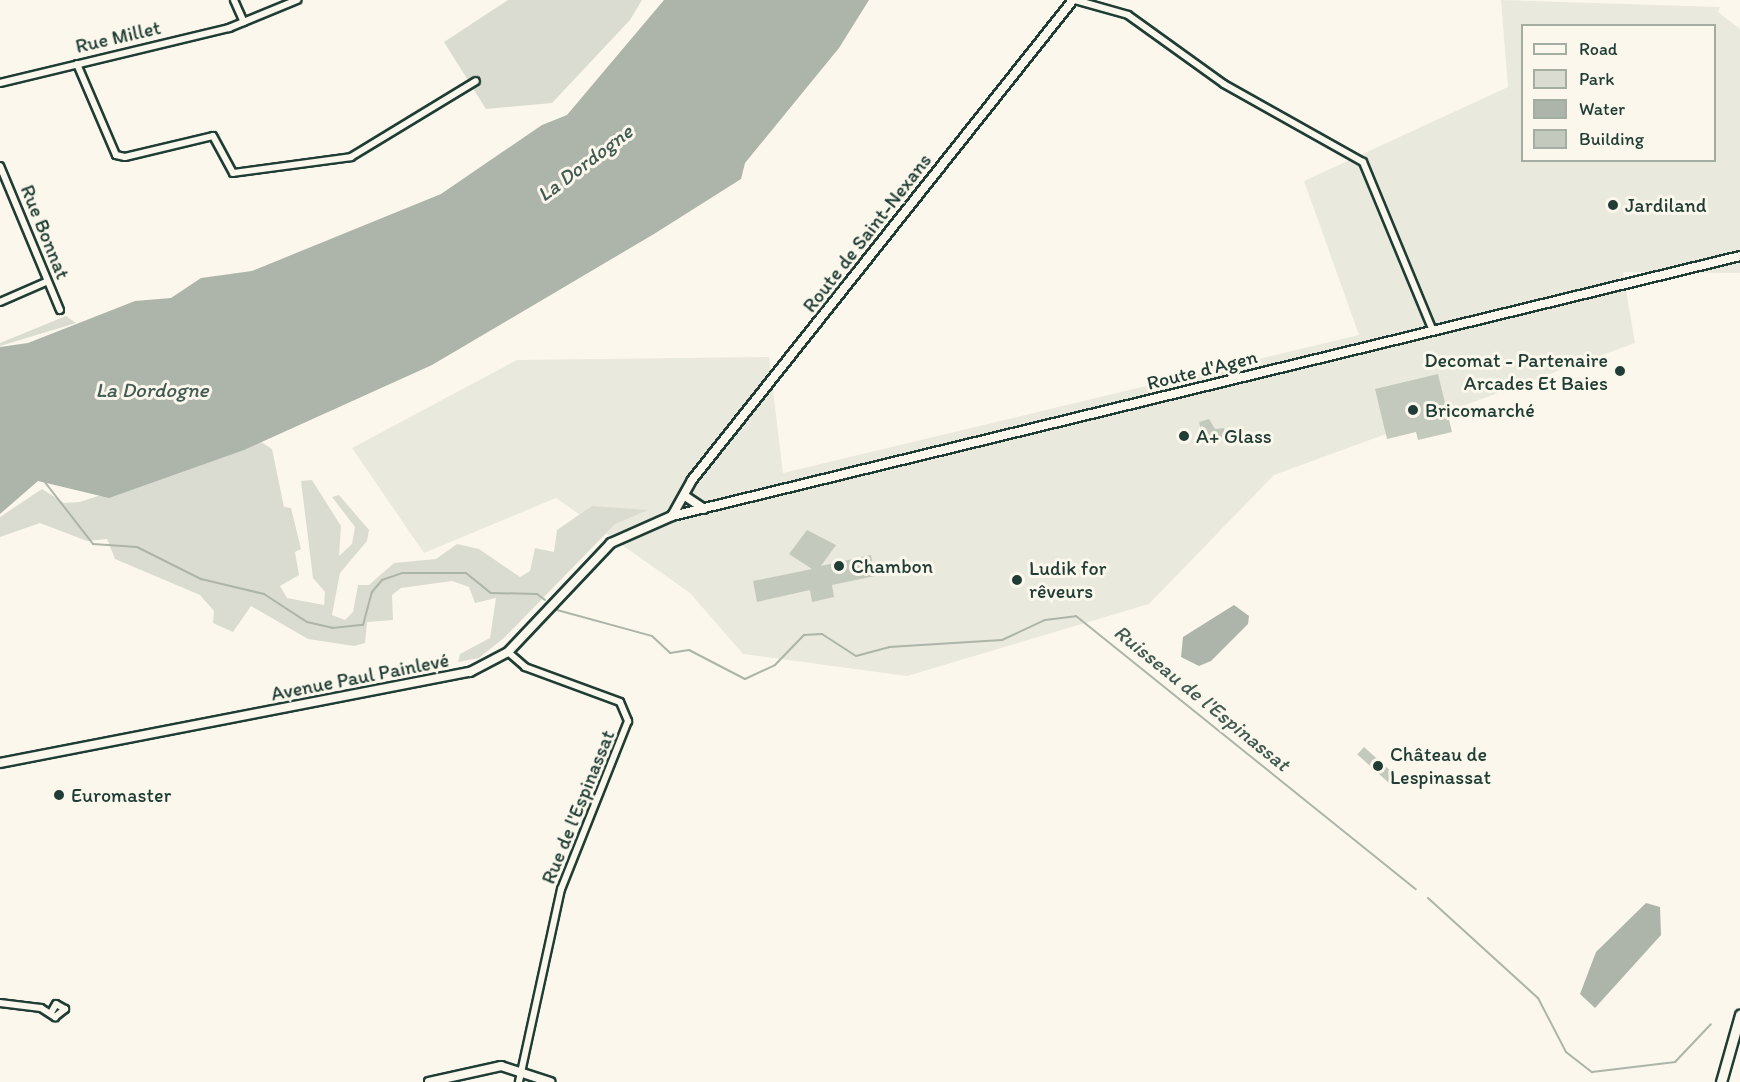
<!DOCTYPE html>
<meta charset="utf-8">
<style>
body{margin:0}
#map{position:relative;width:1740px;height:1082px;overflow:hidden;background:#fbf7ec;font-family:Itim,sans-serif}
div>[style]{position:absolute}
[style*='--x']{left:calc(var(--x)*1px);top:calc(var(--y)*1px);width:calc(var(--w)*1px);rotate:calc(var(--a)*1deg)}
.built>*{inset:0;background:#eae9de}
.green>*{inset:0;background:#dbdcd1}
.water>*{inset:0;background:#adb4aa}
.stream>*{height:2px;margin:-1px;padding:0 1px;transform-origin:1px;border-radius:1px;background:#adb4aa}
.building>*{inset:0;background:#c4c9be;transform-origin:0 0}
.roads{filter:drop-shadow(2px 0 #1f3d34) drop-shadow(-2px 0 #1f3d34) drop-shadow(0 2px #1f3d34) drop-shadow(0 -2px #1f3d34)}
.street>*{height:6px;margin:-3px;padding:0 3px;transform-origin:3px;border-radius:3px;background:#fbf7ec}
.secondary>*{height:8px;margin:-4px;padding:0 4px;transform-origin:4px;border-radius:4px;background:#fbf7ec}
.primary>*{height:9px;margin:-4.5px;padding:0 4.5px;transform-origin:4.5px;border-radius:4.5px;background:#fbf7ec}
.dots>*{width:16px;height:16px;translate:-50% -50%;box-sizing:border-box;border:3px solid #fbf7ec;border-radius:50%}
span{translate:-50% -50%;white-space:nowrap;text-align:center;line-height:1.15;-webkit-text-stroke:6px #fbf7ec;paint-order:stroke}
.street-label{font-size:20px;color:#1f3d34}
.poi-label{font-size:20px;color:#1f3d34}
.left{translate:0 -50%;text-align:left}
.right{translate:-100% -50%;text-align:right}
.water-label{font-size:21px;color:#425b52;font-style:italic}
.legend{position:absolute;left:1521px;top:24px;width:195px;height:138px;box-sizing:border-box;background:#fbf7ec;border:2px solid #a3ada2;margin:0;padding:8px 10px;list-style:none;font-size:18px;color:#1f3d34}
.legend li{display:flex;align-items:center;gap:12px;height:30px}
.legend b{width:30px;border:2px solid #a3ada2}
</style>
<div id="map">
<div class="built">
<i style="clip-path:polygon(evenodd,1501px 0,1720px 7px,1718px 12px,1740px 29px,1740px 273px,1623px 272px,1635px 343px,1274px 475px,1149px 604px,907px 676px,743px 654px,690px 593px,556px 498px,424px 553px,352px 448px,517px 360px,769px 357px,783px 473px,1359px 335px,1304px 181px,1508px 87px,1501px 0,1522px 26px,1714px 26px,1714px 160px,1522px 160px,1522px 26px)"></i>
</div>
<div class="green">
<i style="clip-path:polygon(508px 0,642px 0,630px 20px,552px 103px,486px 109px,444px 42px)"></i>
<i style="clip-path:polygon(66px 316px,76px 323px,0 346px,0 343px)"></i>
<i style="clip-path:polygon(261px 442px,272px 449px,284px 507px,291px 508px,301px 549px,295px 552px,299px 575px,280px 586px,287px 598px,324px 605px,325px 592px,313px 578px,301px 481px,312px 480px,341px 526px,339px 556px,352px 544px,355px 527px,332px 497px,339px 495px,369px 530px,367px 541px,340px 573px,332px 615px,345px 620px,353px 612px,358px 585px,369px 585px,394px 563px,436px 559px,457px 544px,479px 549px,520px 577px,530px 571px,535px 548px,554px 552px,557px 530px,592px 506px,648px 510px,615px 524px,504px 638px,479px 658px,458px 662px,460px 654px,490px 638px,496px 598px,475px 603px,469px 587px,452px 581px,401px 588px,392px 595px,393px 620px,367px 622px,365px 643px,354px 646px,308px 639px,251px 606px,233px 632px,213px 623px,214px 611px,200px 595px,115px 559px,107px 539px,87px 541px,40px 523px,0 537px,0 517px,42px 489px,64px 503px,80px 502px)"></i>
</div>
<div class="water">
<i style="clip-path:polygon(664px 0,869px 0,839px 48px,745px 163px,741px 179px,654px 234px,432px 365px,244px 450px,109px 498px,38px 481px,0 514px,0 347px,28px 343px,135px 301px,171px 298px,201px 278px,252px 271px,441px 194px,542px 125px,567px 115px)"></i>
<i style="clip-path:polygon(1234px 605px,1249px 616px,1248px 624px,1211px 661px,1199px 666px,1181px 657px,1183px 637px)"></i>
<i style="clip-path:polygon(1646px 903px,1660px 907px,1661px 935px,1595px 1008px,1580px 994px,1596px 952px)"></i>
</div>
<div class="stream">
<i style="--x:44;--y:481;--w:80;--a:52.1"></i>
<i style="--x:93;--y:544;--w:44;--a:3.9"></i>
<i style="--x:137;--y:547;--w:72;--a:26.6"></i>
<i style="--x:201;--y:579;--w:65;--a:13.4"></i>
<i style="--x:264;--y:594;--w:51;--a:33.1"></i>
<i style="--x:307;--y:622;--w:26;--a:13"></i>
<i style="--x:332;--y:628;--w:31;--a:-6"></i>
<i style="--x:363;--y:625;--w:34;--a:-75"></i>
<i style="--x:372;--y:592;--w:16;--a:-50"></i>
<i style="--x:382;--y:580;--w:21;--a:-19"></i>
<i style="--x:402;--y:573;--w:64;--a:0"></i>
<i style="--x:466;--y:573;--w:32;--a:39"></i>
<i style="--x:491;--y:593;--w:46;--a:1.2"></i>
<i style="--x:537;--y:594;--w:10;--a:37"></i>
<i style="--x:557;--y:610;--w:98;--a:15.3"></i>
<i style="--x:652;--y:636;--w:25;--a:43"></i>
<i style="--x:670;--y:653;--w:19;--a:-9"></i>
<i style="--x:689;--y:650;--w:63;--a:27.4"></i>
<i style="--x:745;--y:679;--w:33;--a:-25"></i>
<i style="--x:775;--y:665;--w:42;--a:-46"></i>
<i style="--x:804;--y:635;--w:18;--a:-3"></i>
<i style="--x:822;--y:634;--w:40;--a:32.9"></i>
<i style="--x:856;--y:656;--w:34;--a:-15"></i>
<i style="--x:889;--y:647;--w:113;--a:-3.5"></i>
<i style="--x:1002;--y:640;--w:47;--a:-24.9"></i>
<i style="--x:1045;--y:620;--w:31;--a:-7"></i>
<i style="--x:1076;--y:616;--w:436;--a:38.8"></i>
<i style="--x:1428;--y:898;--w:149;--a:42.3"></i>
<i style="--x:1538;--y:998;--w:61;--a:62.6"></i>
<i style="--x:1566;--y:1052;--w:33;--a:38"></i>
<i style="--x:1592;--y:1072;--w:84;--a:-6.9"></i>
<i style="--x:1675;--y:1062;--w:52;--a:-46.5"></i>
</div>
<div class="building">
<i style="clip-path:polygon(1438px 374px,1452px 432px,1418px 440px,1416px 432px,1387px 439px,1375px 389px)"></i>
<i style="clip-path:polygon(1209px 419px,1215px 429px,1224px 428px,1226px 437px,1203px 438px,1199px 422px)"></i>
<i style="clip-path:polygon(807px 530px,836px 545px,821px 566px,871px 555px,875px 576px,832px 585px,834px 597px,812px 602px,810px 590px,757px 602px,753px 581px,812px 569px,789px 554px)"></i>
<i style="left:1364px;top:747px;width:43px;height:10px;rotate:42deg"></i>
</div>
<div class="roads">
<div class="street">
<i style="--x:234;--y:0;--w:24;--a:66"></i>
<i style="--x:1075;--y:0;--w:55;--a:15.8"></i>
<i style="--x:1128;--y:15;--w:118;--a:35.7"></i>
<i style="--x:1224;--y:84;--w:159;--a:29.3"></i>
<i style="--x:1363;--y:162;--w:183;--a:67.5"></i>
<i style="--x:77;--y:64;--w:99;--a:66.8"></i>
<i style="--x:116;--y:155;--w:9;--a:13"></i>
<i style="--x:125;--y:157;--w:90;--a:-13.4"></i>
<i style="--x:213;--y:136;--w:42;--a:61.6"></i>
<i style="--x:233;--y:173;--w:119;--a:-7.7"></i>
<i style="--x:351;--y:157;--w:146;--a:-31.3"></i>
<i style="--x:0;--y:83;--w:236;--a:-13.5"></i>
<i style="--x:229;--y:28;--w:74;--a:-22.4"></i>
<i style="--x:0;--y:166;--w:156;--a:67.4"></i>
<i style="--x:0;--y:302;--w:50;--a:-23.5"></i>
<i style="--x:508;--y:652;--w:23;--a:41"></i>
<i style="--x:525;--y:667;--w:101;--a:20.2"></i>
<i style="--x:620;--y:702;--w:21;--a:67"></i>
<i style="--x:628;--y:721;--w:181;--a:111.7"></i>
<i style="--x:561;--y:889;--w:198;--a:102.3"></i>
<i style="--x:0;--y:1003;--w:41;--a:7"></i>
<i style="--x:41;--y:1008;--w:17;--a:33"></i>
<i style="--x:55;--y:1017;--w:13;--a:-39"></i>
<i style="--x:65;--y:1009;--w:10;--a:-151"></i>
<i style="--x:56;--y:1004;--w:8;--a:120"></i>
</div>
<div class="secondary">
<i style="--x:685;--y:496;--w:23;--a:34"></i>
<i style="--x:672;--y:516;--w:41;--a:-60.9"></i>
<i style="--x:692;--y:480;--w:613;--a:-51.56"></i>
<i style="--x:0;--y:763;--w:479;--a:-11"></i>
<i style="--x:470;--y:672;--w:43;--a:-27.8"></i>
<i style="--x:508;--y:652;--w:150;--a:-46.6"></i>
<i style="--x:611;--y:543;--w:67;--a:-23.9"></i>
<i style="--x:672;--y:516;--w:1099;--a:-13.68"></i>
<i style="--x:429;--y:1082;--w:74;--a:-12.5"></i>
<i style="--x:501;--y:1066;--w:52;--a:18.1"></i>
</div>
<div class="primary">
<i style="--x:1721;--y:1082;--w:70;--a:-74.2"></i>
</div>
</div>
<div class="dots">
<i style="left:1613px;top:205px;background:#1f3d34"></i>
<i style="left:1620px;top:371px;background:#1f3d34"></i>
<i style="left:1413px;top:410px;background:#1f3d34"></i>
<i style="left:1184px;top:436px;background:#1f3d34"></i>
<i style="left:839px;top:566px;background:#1f3d34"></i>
<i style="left:1017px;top:580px;background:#1f3d34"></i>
<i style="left:1378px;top:766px;background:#1f3d34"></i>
<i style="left:59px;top:795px;background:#1f3d34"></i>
</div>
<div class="street-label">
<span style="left:118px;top:37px;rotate:-13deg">Rue Millet</span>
<span style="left:45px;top:232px;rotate:68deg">Rue Bonnat</span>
<span style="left:867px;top:233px;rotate:-52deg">Route de Saint-Nexans</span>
<span style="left:1202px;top:370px;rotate:-14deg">Route d'Agen</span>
<span style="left:360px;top:677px;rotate:-11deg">Avenue Paul Painlevé</span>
<span style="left:578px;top:807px;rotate:-68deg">Rue de l'Espinassat</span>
</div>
<div class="poi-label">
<span class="left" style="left:1625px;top:205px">Jardiland</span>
<span class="right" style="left:1608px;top:372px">Decomat - Partenaire<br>Arcades Et Baies</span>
<span class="left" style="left:1425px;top:410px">Bricomarché</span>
<span class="left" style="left:1196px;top:436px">A+ Glass</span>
<span class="left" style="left:851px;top:566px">Chambon</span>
<span class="left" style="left:1029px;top:580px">Ludik for<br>rêveurs</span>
<span class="left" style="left:1390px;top:766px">Château de<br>Lespinassat</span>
<span class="left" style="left:71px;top:795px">Euromaster</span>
</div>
<div class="water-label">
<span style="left:585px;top:163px;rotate:-37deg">La Dordogne</span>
<span style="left:152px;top:390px">La Dordogne</span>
<span style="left:1202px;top:698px;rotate:39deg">Ruisseau de l'Espinassat</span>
</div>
<ul class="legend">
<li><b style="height:8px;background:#fbf7ec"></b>Road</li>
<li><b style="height:16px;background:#dbdcd1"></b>Park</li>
<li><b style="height:16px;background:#adb4aa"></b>Water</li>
<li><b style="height:16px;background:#c4c9be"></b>Building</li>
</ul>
</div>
